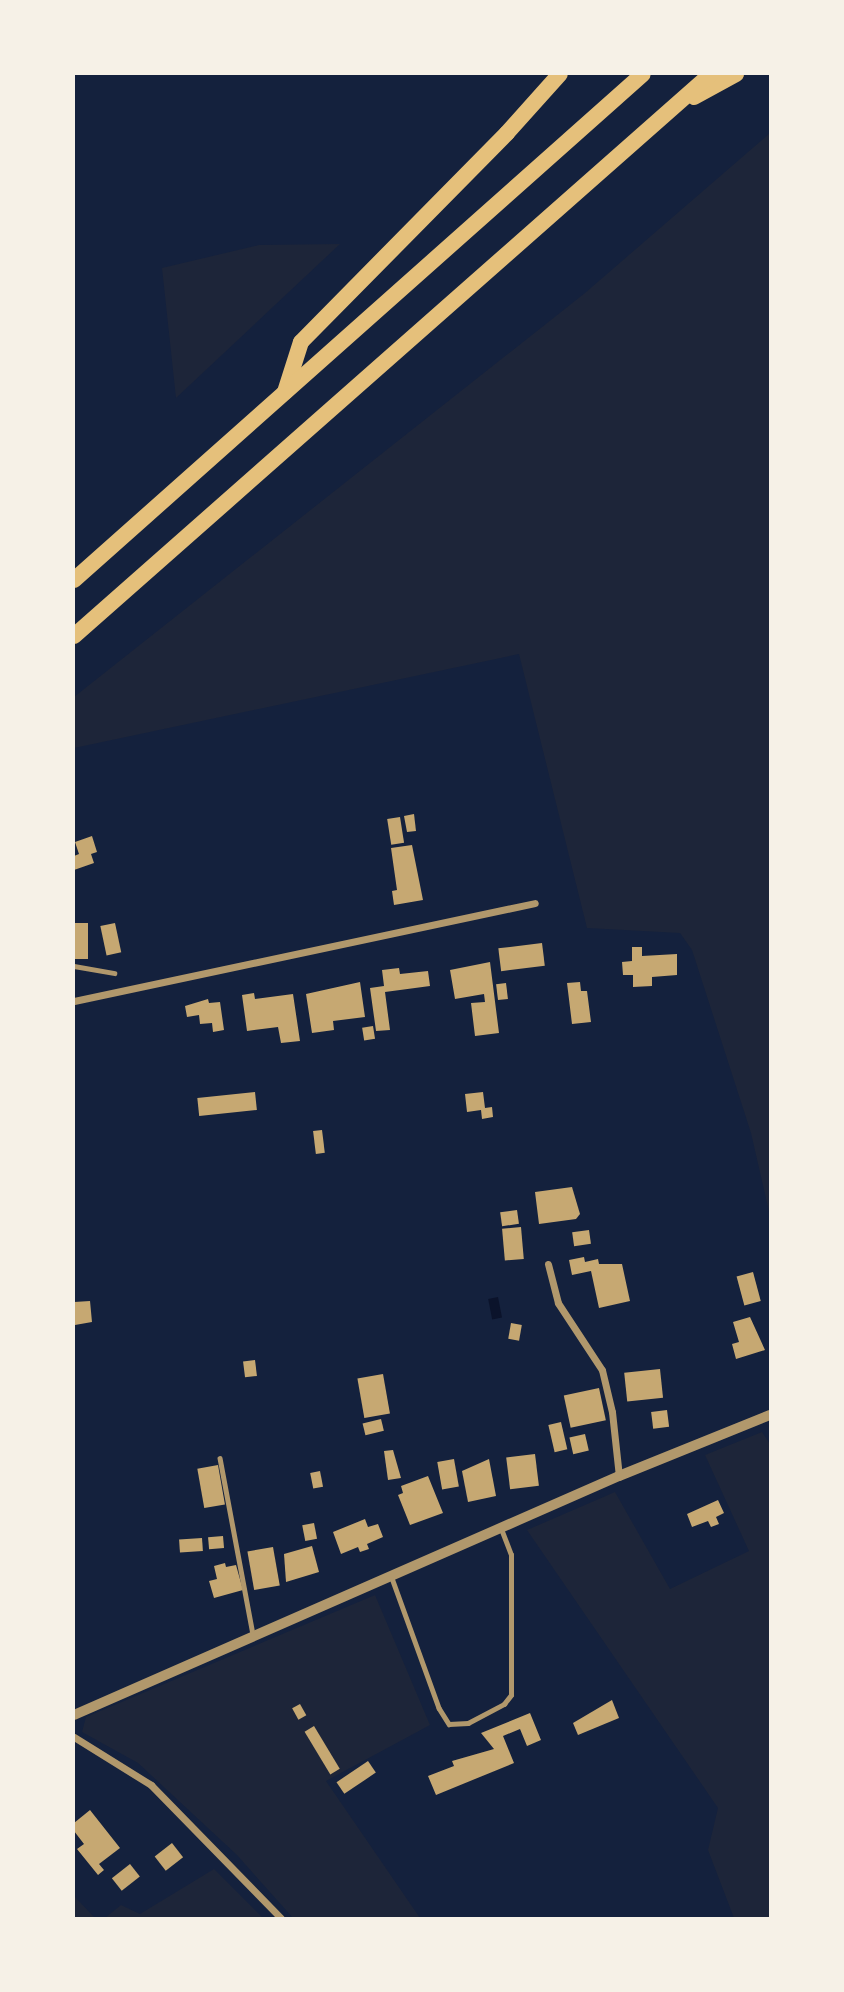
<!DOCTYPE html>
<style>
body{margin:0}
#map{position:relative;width:844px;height:1992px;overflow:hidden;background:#14213d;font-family:"DM Sans",sans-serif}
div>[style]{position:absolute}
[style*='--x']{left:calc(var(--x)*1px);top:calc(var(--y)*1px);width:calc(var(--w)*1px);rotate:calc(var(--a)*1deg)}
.green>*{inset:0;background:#1d2539}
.water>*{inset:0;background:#0b132b;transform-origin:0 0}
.building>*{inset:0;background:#c6a872;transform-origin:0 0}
.service>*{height:4.5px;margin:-2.25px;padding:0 2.25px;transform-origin:2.25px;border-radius:2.25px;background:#b1986c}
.minor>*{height:7px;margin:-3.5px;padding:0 3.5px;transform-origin:3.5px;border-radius:3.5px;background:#b1986c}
.tertiary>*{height:10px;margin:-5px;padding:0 5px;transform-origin:5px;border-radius:5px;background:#b1986c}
.motorway>*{height:16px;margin:-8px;padding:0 8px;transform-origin:8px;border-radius:8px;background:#e5c07b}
span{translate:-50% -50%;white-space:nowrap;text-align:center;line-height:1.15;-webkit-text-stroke:6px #f6f1e7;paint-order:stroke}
.frame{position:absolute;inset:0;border:75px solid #f6f1e7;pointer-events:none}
</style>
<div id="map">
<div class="green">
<i style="clip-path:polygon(770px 133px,770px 1216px,751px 1133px,692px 950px,680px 933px,587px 928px,519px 654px,74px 748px,74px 697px,585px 293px)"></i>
<i style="clip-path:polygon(340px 244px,176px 398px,162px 268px,259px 245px)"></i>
<i style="clip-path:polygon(762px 1432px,770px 1444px,770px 1918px,734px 1918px,708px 1850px,718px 1808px,527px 1530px,615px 1492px,670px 1589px,749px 1551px,705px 1455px)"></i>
<i style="clip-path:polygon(375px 1595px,430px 1725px,326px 1781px,420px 1918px,293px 1918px,237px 1855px,138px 1763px,82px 1732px,86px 1717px)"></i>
<i style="clip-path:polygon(214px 1869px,263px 1918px,105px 1918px,121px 1905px,140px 1914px)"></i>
<i style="clip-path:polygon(74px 1896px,95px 1918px,74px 1918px)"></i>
</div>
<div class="water">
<i style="left:498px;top:1297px;width:21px;height:10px;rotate:79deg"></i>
</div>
<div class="building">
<i style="clip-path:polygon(414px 814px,416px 831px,407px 832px,404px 816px)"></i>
<i style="left:400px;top:817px;width:26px;height:13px;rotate:81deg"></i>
<i style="clip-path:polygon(92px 836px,97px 852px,91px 854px,94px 863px,74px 870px,74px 856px,79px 854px,75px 842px)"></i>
<i style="clip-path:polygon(412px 845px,423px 900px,394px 905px,392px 891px,397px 890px,391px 848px)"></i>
<i style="left:74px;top:923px;width:14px;height:36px"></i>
<i style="left:115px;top:923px;width:30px;height:15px;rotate:78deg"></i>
<i style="left:542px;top:943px;width:23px;height:44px;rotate:83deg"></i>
<i style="clip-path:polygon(632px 947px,642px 947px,642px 956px,677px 954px,677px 975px,652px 977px,652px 986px,633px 987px,633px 975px,623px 975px,622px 962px,632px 961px)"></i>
<i style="clip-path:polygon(490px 962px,499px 1033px,475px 1036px,471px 1003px,485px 1002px,484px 994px,455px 999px,450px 970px)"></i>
<i style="clip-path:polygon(399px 968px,400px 974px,428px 971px,430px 986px,385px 992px,390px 1030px,376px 1031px,370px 988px,384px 986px,382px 970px)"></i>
<i style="clip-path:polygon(360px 982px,365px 1017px,333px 1021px,334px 1030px,312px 1033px,306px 994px)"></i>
<i style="clip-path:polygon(580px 982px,581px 991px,587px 991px,591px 1022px,572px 1024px,567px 983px)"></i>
<i style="left:506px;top:983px;width:16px;height:10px;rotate:83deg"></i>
<i style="clip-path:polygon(254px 993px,255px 999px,293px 994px,300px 1041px,281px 1043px,278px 1027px,247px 1031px,242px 995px)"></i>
<i style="clip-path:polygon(208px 999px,209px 1003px,220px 1002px,224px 1030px,213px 1032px,212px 1023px,200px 1024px,199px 1015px,187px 1017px,185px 1006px)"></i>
<i style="left:373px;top:1026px;width:13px;height:11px;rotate:81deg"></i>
<i style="left:255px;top:1092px;width:18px;height:58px;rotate:84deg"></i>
<i style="clip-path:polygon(483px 1092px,485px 1108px,492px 1107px,493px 1117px,482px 1119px,481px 1110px,467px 1112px,465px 1094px)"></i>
<i style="left:322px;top:1130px;width:23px;height:9px;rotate:83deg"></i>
<i style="clip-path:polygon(572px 1187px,580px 1214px,576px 1219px,539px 1224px,535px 1192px)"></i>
<i style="left:517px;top:1210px;width:14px;height:17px;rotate:82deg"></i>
<i style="left:521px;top:1227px;width:32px;height:19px;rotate:85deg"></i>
<i style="left:589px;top:1230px;width:14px;height:17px;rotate:82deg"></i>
<i style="clip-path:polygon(584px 1257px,585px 1262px,598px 1259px,599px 1264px,622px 1264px,630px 1301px,599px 1308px,591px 1271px,572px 1275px,569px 1260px)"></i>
<i style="left:753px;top:1272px;width:30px;height:17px;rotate:75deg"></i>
<i style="clip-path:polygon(90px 1301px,92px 1322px,75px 1325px,74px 1302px)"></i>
<i style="clip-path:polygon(750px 1317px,765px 1350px,736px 1359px,732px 1344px,739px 1342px,733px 1322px)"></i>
<i style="left:511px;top:1323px;width:11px;height:16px;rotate:10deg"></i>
<i style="left:255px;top:1360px;width:16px;height:12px;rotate:83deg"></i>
<i style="left:660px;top:1369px;width:29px;height:36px;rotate:84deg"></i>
<i style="left:383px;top:1374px;width:40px;height:26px;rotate:80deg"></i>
<i style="left:599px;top:1388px;width:33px;height:36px;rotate:78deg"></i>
<i style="left:667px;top:1410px;width:17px;height:16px;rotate:83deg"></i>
<i style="left:381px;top:1419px;width:12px;height:19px;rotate:76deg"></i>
<i style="left:561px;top:1422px;width:28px;height:13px;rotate:77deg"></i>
<i style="left:585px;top:1434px;width:17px;height:16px;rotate:77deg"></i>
<i style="clip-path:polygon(393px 1450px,401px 1478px,388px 1480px,384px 1451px)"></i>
<i style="left:535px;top:1454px;width:32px;height:29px;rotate:83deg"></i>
<i style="left:454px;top:1459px;width:28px;height:17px;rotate:80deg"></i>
<i style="clip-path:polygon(489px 1459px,496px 1496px,468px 1502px,462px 1471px)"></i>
<i style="left:218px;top:1465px;width:40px;height:21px;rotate:80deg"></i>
<i style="left:320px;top:1471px;width:16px;height:10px;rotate:79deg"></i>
<i style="clip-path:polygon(428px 1476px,443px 1513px,410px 1525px,398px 1495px,403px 1493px,401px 1486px)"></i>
<i style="clip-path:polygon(718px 1500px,724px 1513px,716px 1517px,719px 1524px,711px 1527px,708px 1521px,692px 1527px,687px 1514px)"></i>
<i style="clip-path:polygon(365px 1519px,368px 1527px,378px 1524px,383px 1537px,367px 1544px,369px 1549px,360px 1552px,358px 1547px,341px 1554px,333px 1532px)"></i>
<i style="left:314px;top:1523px;width:16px;height:12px;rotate:79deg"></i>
<i style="left:223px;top:1536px;width:12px;height:15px;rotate:85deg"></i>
<i style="left:202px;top:1538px;width:13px;height:23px;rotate:86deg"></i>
<i style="clip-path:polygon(312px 1546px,319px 1572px,286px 1582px,284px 1554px)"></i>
<i style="left:273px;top:1547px;width:39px;height:26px;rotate:80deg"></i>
<i style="clip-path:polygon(225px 1563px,226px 1567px,236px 1565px,243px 1590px,214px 1598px,209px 1581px,217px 1579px,214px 1566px)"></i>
<i style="clip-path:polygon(612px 1700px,619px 1718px,578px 1735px,573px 1723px)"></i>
<i style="left:300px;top:1704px;width:13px;height:9px;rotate:61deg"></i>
<i style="clip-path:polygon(530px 1713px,541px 1740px,527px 1746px,520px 1729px,503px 1736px,514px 1763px,436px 1795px,428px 1776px,454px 1766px,452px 1761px,494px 1749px,481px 1733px)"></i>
<i style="left:314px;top:1726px;width:50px;height:11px;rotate:59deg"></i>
<i style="left:368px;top:1761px;width:14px;height:38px;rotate:56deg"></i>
<i style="clip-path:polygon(90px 1810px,120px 1848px,99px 1864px,104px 1870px,98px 1875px,77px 1849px,84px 1844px,74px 1831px,74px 1823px)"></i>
<i style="left:172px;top:1843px;width:18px;height:22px;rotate:52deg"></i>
<i style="left:130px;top:1864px;width:16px;height:23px;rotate:52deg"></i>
</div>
<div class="service">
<i style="--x:74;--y:966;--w:41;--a:9.9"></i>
<i style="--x:220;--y:1458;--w:179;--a:79.4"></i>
<i style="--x:392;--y:1578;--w:138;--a:70.1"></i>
<i style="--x:439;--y:1708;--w:19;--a:58"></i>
<i style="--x:449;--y:1724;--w:19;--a:-3"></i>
<i style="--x:468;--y:1723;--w:41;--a:-27.8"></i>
<i style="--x:504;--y:1704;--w:11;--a:-52"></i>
<i style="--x:511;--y:1695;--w:140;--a:-90"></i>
<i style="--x:511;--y:1555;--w:28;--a:-111"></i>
</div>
<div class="minor">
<i style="--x:74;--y:1001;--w:471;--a:-12"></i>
<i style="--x:548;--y:1264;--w:40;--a:75.6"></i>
<i style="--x:558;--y:1303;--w:80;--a:56.7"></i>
<i style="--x:602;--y:1370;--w:43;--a:76.6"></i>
<i style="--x:612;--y:1412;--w:64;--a:83.8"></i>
<i style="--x:74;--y:1737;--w:91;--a:31.9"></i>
<i style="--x:151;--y:1785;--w:186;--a:45.7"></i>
</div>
<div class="tertiary">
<i style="--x:74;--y:1715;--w:595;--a:-23.68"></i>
<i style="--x:619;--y:1476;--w:163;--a:-22"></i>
</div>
<div class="motorway">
<i style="--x:694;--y:97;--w:48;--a:-28.7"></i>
<i style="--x:285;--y:392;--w:52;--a:-72.3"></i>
<i style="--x:301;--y:342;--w:293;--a:-45.4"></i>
<i style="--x:507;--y:133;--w:79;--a:-48.1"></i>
<i style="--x:74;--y:580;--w:761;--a:-41.65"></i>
<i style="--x:74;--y:636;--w:849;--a:-41.42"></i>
</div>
<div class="frame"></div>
</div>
